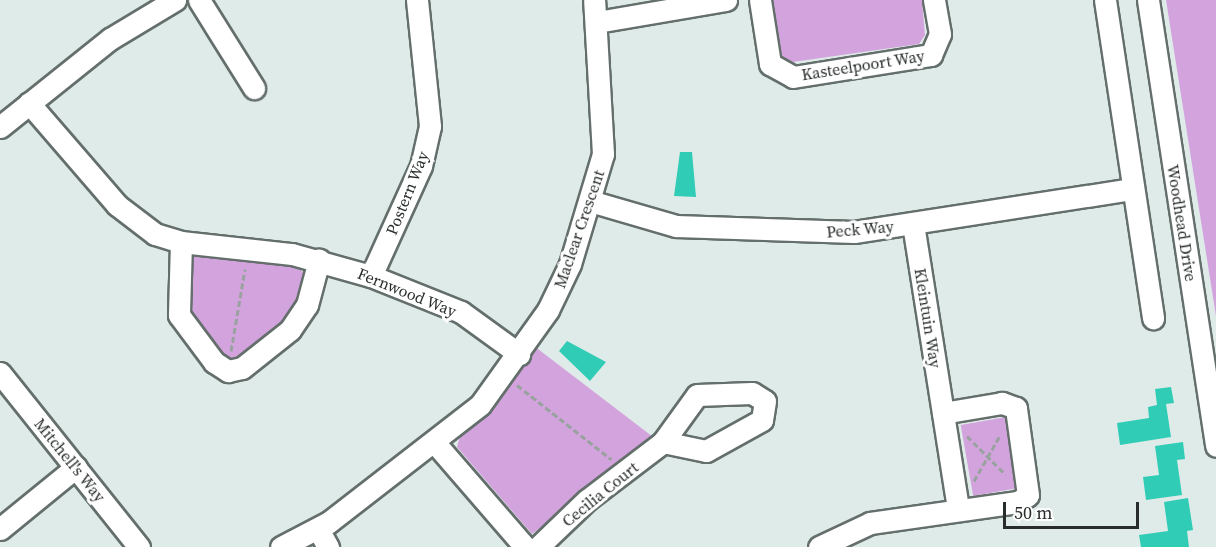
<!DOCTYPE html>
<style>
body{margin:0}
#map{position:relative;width:1216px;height:547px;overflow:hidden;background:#dfebe9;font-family:"Source Serif 4",serif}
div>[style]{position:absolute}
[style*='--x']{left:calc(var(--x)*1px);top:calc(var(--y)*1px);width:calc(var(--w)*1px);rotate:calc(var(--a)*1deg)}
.green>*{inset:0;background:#d3a3dd;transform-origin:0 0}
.building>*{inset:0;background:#31ccb6}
.path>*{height:3px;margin-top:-1.5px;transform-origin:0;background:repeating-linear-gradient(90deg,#99a2a0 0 6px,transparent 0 9px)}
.roads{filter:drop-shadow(2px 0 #646f6c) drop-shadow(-2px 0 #646f6c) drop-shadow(0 2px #646f6c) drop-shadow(0 -2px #646f6c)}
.minor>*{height:21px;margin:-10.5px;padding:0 10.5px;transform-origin:10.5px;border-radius:10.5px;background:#fff}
span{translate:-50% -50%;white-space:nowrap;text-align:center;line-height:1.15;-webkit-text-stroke:6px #fff;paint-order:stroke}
.street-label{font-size:16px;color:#282c2b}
.scale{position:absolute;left:1003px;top:502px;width:136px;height:27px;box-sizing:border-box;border:3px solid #282c2b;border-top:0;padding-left:8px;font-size:18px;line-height:21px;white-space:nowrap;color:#282c2b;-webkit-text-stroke:4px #fff;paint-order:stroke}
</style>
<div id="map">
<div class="green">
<i style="clip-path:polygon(773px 0,922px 0,925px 35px,919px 44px,793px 62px,782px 57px)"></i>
<i style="clip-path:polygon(1166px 0,1216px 0,1216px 316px)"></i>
<i style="clip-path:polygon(199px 253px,291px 261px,306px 275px,295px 313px,246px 358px,226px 361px,186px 315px,189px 260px)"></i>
<i style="clip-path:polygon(534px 346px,657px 440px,532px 534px,457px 447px,461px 433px)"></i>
<i style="left:1006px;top:417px;width:72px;height:46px;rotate:80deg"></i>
</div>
<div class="building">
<i style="clip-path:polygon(680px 152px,692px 152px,696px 197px,674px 196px)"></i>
<i style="clip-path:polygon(567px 341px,606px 362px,590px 381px,559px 351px)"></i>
<i style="clip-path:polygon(1171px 387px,1174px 403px,1166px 404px,1171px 437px,1120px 445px,1117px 423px,1149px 418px,1148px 407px,1157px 405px,1155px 389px)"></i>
<i style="clip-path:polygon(1183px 442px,1185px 459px,1177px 460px,1182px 495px,1146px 500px,1143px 477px,1159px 475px,1155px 446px)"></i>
<i style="clip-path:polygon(1188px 498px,1193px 530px,1187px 531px,1189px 547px,1141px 547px,1139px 535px,1168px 531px,1164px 502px)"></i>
</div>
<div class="path">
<i style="--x:231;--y:351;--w:83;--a:-80.3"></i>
<i style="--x:517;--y:385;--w:120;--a:38.2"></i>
<i style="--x:967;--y:436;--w:54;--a:45"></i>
<i style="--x:974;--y:481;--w:51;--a:-60.4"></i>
</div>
<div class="roads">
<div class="minor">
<i style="--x:199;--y:0;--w:104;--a:58"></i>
<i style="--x:760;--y:0;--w:65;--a:81.1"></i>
<i style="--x:770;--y:64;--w:26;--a:29"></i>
<i style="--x:793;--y:77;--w:140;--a:-9.1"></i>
<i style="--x:931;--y:55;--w:23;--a:-67"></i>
<i style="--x:940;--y:34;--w:35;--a:-100"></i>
<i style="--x:1105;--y:0;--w:322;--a:81.4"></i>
<i style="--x:1148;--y:0;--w:451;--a:81.3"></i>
<i style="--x:597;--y:22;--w:131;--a:-9.7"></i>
<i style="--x:29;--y:103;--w:135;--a:49.2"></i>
<i style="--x:117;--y:205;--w:48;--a:37.3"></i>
<i style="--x:155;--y:234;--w:27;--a:17"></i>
<i style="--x:181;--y:242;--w:112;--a:6.2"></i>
<i style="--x:292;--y:254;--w:82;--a:15.6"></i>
<i style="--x:371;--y:276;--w:97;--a:21.8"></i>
<i style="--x:461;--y:312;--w:72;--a:35.9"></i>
<i style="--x:0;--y:127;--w:141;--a:-38.7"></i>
<i style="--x:110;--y:39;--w:76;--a:-31"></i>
<i style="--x:590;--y:201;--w:90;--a:16.2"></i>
<i style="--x:676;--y:226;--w:178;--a:1.9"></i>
<i style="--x:854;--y:232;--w:280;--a:-8.8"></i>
<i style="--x:913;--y:224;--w:288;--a:81"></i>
<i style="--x:181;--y:242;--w:73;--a:91.6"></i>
<i style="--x:179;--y:315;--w:59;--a:53.3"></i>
<i style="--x:214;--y:362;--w:17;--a:33"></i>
<i style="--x:228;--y:371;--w:14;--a:-12"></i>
<i style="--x:242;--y:368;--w:61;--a:-38.4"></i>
<i style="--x:290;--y:330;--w:30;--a:-56"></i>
<i style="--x:307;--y:305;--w:47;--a:-75.1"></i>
<i style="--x:371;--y:276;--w:121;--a:-65.6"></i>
<i style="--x:421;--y:166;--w:41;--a:-77.3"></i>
<i style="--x:430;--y:126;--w:127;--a:-95.9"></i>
<i style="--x:0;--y:373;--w:223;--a:51.4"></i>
<i style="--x:435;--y:443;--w:138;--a:49.1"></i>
<i style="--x:0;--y:529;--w:98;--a:-39.2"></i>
<i style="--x:318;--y:529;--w:21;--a:61"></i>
<i style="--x:281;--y:547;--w:54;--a:-27.5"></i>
<i style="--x:329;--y:522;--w:191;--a:-37.8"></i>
<i style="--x:480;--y:405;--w:117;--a:-54.4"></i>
<i style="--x:548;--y:310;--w:51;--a:-64.4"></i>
<i style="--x:570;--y:264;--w:115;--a:-73.3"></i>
<i style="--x:603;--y:154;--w:154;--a:-93.3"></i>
<i style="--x:538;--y:547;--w:68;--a:-43.8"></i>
<i style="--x:587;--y:500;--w:96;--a:-37.3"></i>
<i style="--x:663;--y:442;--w:58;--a:-54.1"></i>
<i style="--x:697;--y:395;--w:55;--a:-2.1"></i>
<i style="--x:752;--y:393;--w:15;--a:32"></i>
<i style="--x:765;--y:401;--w:19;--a:99"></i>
<i style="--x:762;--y:420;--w:64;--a:151"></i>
<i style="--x:706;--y:451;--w:44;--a:-168.2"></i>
<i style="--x:819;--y:547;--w:56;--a:-25.2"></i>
<i style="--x:870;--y:523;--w:149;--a:-8.1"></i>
<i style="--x:1018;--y:502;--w:12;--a:-35"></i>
<i style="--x:1028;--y:495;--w:88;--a:-97.9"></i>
<i style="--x:1016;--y:408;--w:15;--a:-160"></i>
<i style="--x:1002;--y:403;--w:60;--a:170.4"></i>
</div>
</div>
<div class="street-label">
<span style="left:863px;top:65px;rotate:-9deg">Kasteelpoort Way</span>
<span style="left:407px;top:193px;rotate:-68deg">Postern Way</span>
<span style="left:1182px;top:223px;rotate:81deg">Woodhead Drive</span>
<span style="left:579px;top:229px;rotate:-71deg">Maclear Crescent</span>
<span style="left:860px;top:229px;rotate:-5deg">Peck Way</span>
<span style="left:407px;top:292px;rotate:22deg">Fernwood Way</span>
<span style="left:928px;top:318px;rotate:81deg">Kleintuin Way</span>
<span style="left:70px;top:460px;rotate:51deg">Mitchell's Way</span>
<span style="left:600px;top:494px;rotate:-39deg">Cecilia Court</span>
</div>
<div class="scale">50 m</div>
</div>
